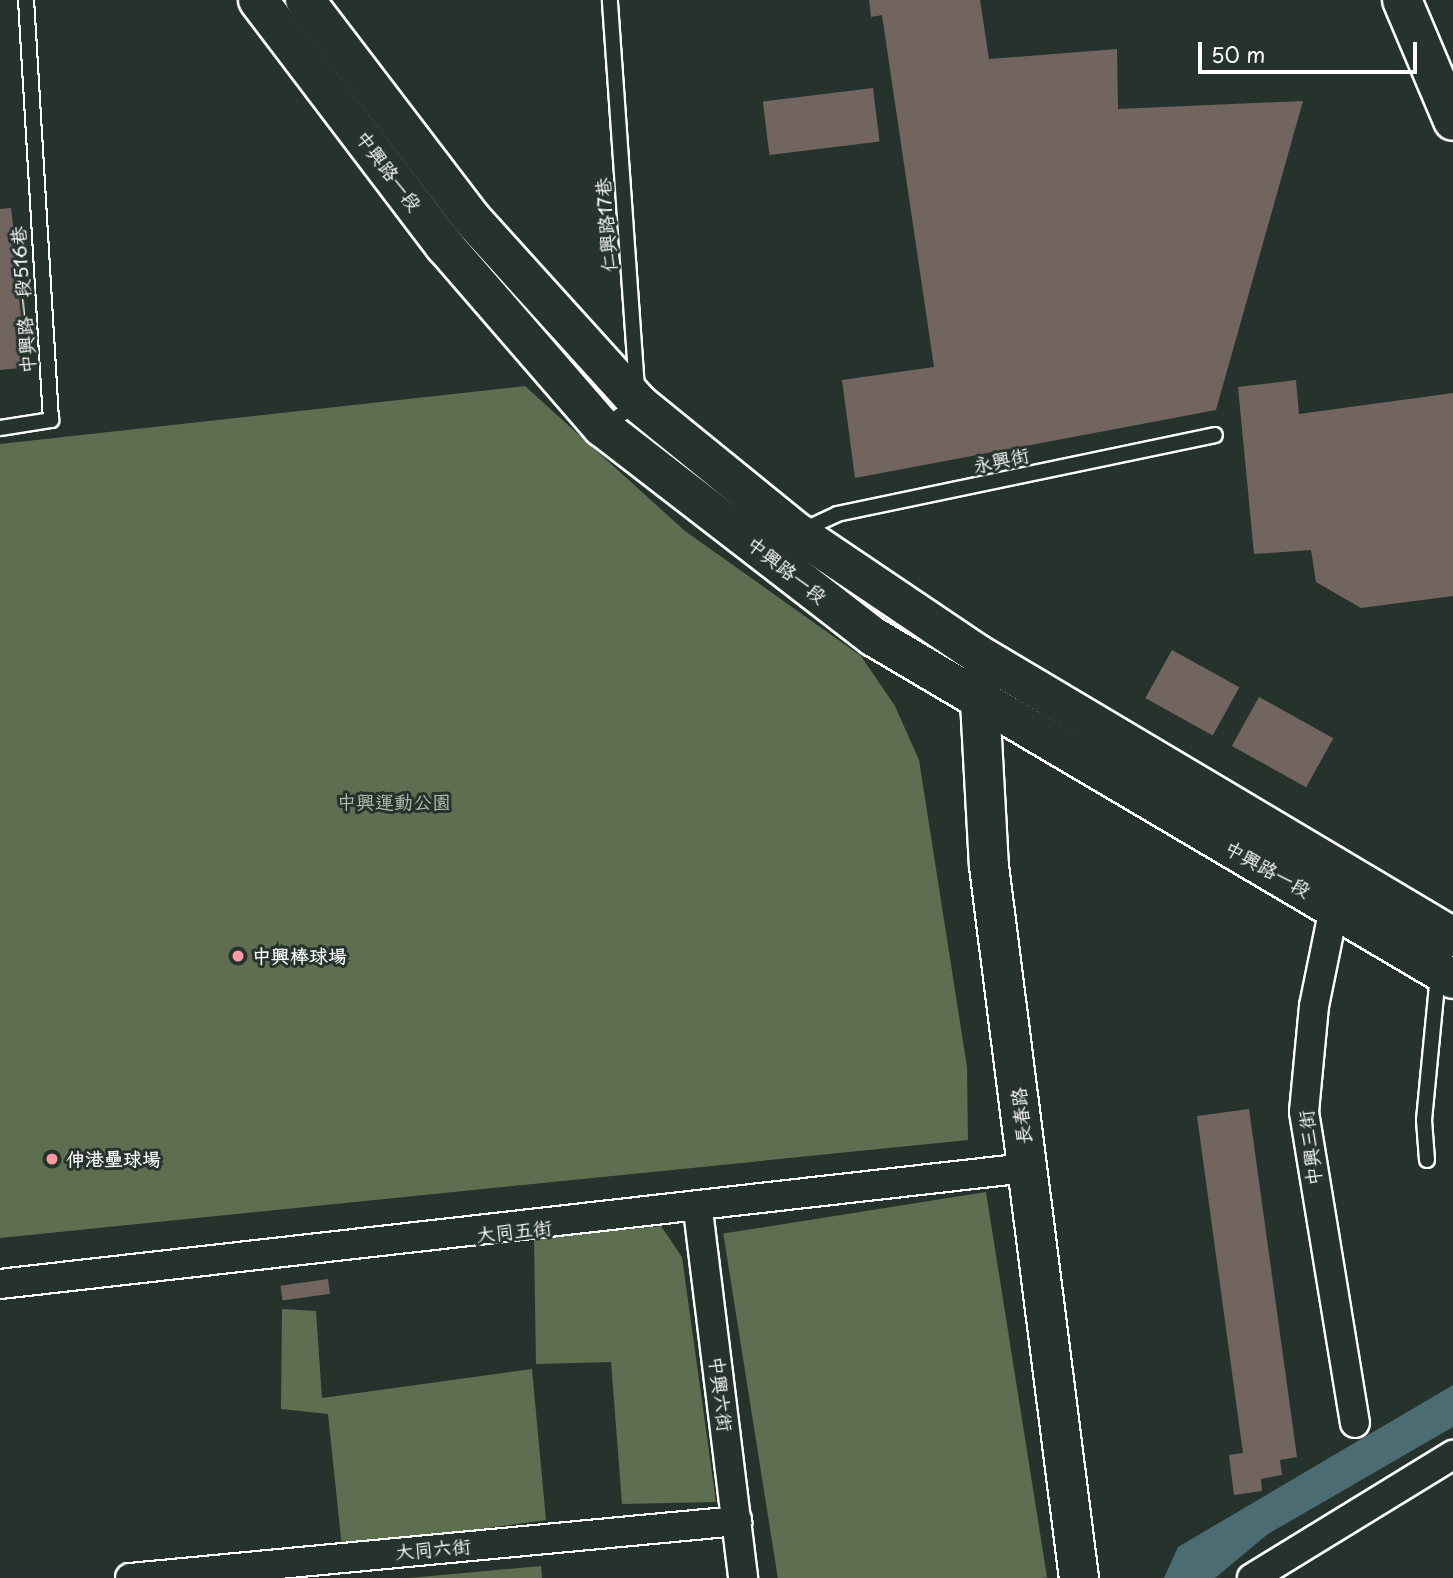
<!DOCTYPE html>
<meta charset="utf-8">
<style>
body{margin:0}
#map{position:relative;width:1453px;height:1578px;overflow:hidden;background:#26332d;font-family:"Playpen Sans","LXGW WenKai TC",sans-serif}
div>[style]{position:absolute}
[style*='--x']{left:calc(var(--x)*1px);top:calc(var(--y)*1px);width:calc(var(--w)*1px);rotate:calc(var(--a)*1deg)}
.green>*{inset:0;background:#5e6e50;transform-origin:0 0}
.water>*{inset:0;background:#4b6c72}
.building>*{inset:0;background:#72655f;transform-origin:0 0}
.roads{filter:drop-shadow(2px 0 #fff) drop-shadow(-2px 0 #fff) drop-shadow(0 2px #fff) drop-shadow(0 -2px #fff)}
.lane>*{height:14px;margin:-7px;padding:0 7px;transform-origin:7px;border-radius:7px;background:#26332d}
.street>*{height:28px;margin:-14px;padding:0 14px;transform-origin:14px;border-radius:14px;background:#26332d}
.secondary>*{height:38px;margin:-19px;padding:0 19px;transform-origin:19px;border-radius:19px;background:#26332d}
.dots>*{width:19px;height:19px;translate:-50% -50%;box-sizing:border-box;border:4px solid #26332d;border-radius:50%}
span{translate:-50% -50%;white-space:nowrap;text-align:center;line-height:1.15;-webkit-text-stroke:6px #26332d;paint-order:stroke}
.street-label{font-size:19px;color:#fff}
.park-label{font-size:19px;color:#b7beb0}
.poi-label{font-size:19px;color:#fff;font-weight:700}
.left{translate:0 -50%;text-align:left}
.scale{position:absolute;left:1198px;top:42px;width:219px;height:32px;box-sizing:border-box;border:4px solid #fff;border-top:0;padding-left:9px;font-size:21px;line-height:24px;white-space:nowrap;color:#fff;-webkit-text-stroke:5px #26332d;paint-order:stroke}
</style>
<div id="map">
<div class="green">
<i style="clip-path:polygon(525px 386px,685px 531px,861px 656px,895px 706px,919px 760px,967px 1067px,968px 1140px,0 1238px,0 444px)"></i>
<i style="left:986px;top:1192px;width:390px;height:266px;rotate:81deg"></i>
<i style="clip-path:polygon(661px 1226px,682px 1257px,716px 1502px,622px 1504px,611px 1362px,536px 1364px,534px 1239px)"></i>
<i style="clip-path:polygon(282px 1309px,316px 1311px,322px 1398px,532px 1369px,546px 1520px,342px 1548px,328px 1414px,281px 1409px)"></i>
<i style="clip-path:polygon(541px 1566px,542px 1578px,409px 1578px)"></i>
</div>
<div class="water">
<i style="clip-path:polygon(1453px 1385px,1453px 1427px,1268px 1534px,1215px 1578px,1164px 1578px,1178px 1547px)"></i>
</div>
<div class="building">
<i style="clip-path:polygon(869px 0,980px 0,989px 59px,1117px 49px,1118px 109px,1303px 101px,1216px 410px,855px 478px,842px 380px,934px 367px,882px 15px,871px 17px)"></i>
<i style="left:873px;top:88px;width:54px;height:111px;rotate:83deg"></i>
<i style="clip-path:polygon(11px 208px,30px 367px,0 370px,0 209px)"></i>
<i style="clip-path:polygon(1296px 380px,1299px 414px,1453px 393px,1453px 596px,1361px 608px,1316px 582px,1311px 550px,1254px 554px,1238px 387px)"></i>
<i style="left:1172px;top:650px;width:77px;height:55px;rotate:29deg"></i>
<i style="left:1259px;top:697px;width:85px;height:56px;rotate:29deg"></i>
<i style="clip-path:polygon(1249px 1109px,1297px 1457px,1280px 1460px,1282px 1475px,1261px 1479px,1262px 1491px,1234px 1495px,1229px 1455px,1243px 1453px,1197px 1116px)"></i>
<i style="left:328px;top:1279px;width:15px;height:48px;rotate:82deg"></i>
</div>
<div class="roads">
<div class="lane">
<i style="--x:603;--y:427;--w:42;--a:-34.4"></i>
<i style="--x:638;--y:403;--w:404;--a:-94"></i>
<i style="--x:0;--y:428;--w:52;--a:-8.9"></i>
<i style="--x:51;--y:420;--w:421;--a:-93.4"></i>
<i style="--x:801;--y:531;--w:40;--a:-25"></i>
<i style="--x:837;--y:514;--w:386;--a:-11.8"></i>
<i style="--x:1427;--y:1160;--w:40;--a:-94.3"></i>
<i style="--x:1424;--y:1120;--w:146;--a:-84.5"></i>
</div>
<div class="street">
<i style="--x:1337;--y:893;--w:115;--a:101.5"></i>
<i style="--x:1314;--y:1006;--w:106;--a:95.4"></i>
<i style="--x:1304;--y:1112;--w:315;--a:80.7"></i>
<i style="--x:698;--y:1210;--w:371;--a:83"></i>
<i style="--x:0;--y:1284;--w:1033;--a:-6.45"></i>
<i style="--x:130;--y:1578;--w:610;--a:-5.36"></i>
<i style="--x:1252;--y:1578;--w:236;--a:-31.5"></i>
</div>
<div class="secondary">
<i style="--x:258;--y:0;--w:309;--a:52.8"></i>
<i style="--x:445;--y:246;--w:240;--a:49.1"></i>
<i style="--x:602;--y:427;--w:344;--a:37.7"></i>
<i style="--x:874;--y:637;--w:672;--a:30.57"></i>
<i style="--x:305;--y:0;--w:275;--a:52.7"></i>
<i style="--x:472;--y:219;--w:248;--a:47.9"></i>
<i style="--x:638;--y:403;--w:206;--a:39.1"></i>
<i style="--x:798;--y:533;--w:215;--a:34"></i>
<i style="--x:976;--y:653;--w:555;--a:30.77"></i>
<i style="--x:1402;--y:0;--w:131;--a:67.1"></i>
<i style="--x:979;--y:683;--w:183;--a:86.9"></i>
<i style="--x:989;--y:866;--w:718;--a:82.8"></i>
</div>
</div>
<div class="dots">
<i style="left:238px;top:956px;background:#ff9aa2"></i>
<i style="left:52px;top:1159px;background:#ff9aa2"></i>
</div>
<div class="street-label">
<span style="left:389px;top:171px;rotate:53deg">中興路一段</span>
<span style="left:606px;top:225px;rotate:-94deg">仁興路17巷</span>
<span style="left:23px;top:300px;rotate:-94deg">中興路一段516巷</span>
<span style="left:1001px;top:460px;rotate:-12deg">永興街</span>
<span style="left:787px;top:570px;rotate:38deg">中興路一段</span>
<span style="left:1268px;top:869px;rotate:29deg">中興路一段</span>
<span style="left:1021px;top:1116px;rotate:-96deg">長春路</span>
<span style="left:1310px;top:1148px;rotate:-97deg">中興三街</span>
<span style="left:514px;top:1231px;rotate:-6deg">大同五街</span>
<span style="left:721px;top:1394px;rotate:83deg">中興六街</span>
<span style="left:433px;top:1549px;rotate:-5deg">大同六街</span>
</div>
<div class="park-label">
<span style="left:394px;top:802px">中興運動公園</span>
</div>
<div class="poi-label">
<span class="left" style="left:252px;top:956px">中興棒球場</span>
<span class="left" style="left:66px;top:1159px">伸港壘球場</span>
</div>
<div class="scale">50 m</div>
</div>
